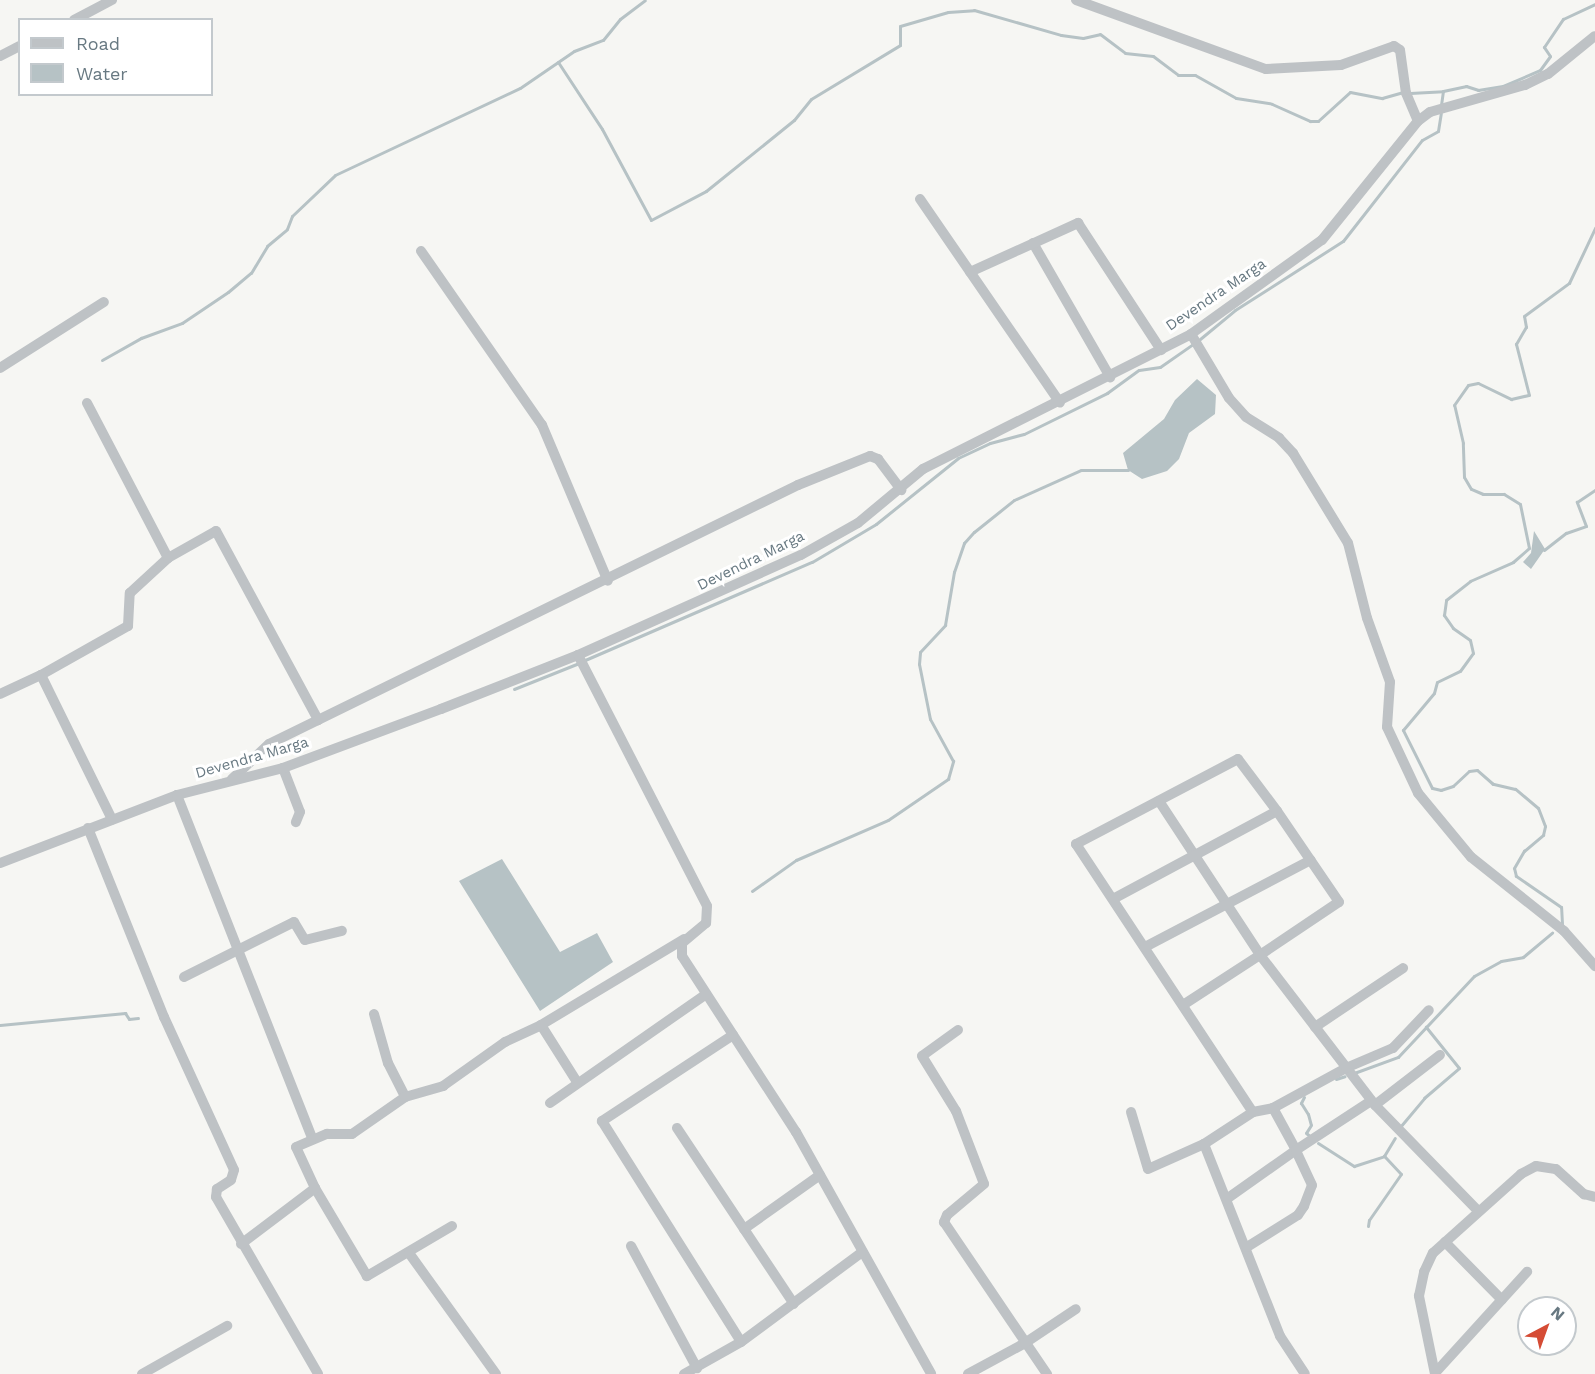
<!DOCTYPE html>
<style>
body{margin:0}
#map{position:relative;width:1595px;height:1374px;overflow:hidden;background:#f6f6f3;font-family:"Work Sans",sans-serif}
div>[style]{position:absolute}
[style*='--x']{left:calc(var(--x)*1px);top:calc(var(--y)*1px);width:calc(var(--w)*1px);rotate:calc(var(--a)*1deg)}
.water>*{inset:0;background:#b6c2c5}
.stream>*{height:3px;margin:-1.5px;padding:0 1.5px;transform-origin:1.5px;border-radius:1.5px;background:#b6c2c5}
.minor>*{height:10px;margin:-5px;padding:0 5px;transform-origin:5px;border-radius:5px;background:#bec2c5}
span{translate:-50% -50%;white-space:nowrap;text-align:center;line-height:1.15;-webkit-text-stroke:6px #fff;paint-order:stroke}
.street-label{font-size:15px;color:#687982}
.legend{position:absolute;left:18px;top:18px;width:195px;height:78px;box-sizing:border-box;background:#fff;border:2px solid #c3c9cd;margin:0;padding:8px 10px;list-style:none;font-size:18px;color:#687982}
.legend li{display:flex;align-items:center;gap:12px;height:30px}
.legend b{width:30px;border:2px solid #c3c9cd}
.north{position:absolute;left:1517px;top:1296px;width:60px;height:60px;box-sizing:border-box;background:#fff;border:2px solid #c3c9cd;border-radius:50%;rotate:41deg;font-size:16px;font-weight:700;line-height:24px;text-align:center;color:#687982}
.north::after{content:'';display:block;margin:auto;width:21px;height:27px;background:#d54c35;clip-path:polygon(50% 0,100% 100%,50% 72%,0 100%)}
</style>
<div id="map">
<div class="water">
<i style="clip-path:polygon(1197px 379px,1216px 395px,1215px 414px,1189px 433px,1179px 459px,1167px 471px,1142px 479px,1128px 470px,1123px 453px,1164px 419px,1175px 400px)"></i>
<i style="clip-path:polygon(1534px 531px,1545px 549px,1531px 569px,1523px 562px,1531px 553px)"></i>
<i style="clip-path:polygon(502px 859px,560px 952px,597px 933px,613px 962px,540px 1011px,459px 881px)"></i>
</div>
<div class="stream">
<i style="--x:558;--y:62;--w:80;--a:56.7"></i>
<i style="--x:602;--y:129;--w:103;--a:61.7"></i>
<i style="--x:651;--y:220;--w:62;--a:-27.8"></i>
<i style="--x:706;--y:191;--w:113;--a:-38.9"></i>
<i style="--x:794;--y:120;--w:27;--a:-51"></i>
<i style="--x:811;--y:99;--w:104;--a:-31.2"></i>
<i style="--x:900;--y:45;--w:19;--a:-90"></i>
<i style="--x:900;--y:26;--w:50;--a:-16.3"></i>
<i style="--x:948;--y:12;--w:26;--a:-4"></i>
<i style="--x:974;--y:10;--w:91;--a:16"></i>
<i style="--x:1061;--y:35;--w:22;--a:8"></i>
<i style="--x:1083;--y:38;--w:17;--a:-13"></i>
<i style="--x:1100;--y:34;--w:31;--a:37"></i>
<i style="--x:1125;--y:53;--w:28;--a:6"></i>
<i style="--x:1153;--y:56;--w:31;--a:37"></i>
<i style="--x:1178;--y:75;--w:17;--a:0"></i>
<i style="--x:1195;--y:75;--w:47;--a:29.3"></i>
<i style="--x:1236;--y:98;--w:36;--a:9"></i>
<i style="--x:1272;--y:104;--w:42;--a:24.1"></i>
<i style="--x:1310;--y:121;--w:8;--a:0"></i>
<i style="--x:1318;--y:121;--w:43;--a:-42.2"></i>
<i style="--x:1350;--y:92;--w:33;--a:11"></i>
<i style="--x:1382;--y:98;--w:22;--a:-16"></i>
<i style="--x:1410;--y:93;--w:33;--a:-3"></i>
<i style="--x:1443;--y:91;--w:24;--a:-12"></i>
<i style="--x:1466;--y:86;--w:13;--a:18"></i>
<i style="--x:1478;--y:90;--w:25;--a:-9"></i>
<i style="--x:1503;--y:86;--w:40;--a:-23.4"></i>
<i style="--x:1540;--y:70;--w:17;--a:-54"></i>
<i style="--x:1550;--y:56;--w:11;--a:-124"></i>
<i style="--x:1544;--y:47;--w:34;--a:-56"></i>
<i style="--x:1563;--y:19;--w:35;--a:-25"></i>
<i style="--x:1441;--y:105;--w:14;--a:-82"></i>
<i style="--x:1200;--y:339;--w:45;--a:-39.6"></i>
<i style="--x:1235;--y:310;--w:128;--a:-32.6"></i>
<i style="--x:1343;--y:241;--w:128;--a:-52"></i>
<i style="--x:1422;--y:140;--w:18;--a:-29"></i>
<i style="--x:1438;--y:131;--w:18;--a:-81"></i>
<i style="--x:102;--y:360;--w:45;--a:-29.4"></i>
<i style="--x:141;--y:338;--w:44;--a:-20.1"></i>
<i style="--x:182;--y:323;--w:55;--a:-34"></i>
<i style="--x:228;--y:292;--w:30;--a:-40"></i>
<i style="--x:251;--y:273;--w:31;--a:-59"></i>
<i style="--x:267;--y:246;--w:26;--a:-40"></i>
<i style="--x:287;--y:229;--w:14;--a:-69"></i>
<i style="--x:292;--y:216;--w:59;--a:-43.6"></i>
<i style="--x:335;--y:175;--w:204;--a:-25.2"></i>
<i style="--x:520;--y:88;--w:65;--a:-34.4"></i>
<i style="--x:574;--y:51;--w:31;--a:-21"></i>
<i style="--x:603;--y:40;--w:27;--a:-51"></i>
<i style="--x:620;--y:19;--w:31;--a:-37"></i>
<i style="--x:1544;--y:550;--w:28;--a:-38"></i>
<i style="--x:1566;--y:533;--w:21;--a:-19"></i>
<i style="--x:1586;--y:526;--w:26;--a:-111"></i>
<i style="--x:1577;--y:502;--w:22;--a:-34"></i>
<i style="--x:585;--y:660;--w:247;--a:-23.4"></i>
<i style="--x:812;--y:562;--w:74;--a:-30.7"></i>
<i style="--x:876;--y:524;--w:105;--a:-38.8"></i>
<i style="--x:958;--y:458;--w:35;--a:-25"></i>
<i style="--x:990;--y:443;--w:35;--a:-15"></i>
<i style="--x:1024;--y:434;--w:93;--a:-26.3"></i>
<i style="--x:1107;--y:393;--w:39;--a:-36"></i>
<i style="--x:1139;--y:370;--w:21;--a:-8"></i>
<i style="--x:1160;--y:367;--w:40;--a:-34.9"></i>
<i style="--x:514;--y:689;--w:70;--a:-21.8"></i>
<i style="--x:752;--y:891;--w:54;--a:-35.2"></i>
<i style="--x:796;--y:860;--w:100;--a:-23.5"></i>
<i style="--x:888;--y:820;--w:73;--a:-34.3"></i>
<i style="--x:948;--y:779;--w:19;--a:-74"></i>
<i style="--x:953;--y:761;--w:48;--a:-118.7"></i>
<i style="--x:930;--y:719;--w:56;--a:-101.3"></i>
<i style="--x:919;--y:664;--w:12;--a:-85"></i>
<i style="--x:920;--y:652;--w:37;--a:-47"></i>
<i style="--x:945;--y:625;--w:54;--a:-80.4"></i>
<i style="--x:954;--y:572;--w:31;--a:-71"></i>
<i style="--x:964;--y:543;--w:15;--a:-48"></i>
<i style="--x:974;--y:532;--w:51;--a:-38.7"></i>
<i style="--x:1014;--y:500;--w:73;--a:-24.1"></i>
<i style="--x:1081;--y:470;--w:47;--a:0"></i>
<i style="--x:1562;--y:924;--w:17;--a:-93"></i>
<i style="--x:1561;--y:907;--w:55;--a:-145.4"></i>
<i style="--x:1516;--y:876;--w:8;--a:-104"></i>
<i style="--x:1514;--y:868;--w:20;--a:-60"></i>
<i style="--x:1524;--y:851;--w:25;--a:-40"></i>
<i style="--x:1543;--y:835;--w:9;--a:-77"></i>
<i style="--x:1545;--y:826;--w:19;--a:-111"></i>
<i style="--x:1538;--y:808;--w:30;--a:-140"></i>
<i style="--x:1515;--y:789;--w:23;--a:-167"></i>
<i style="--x:1493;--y:784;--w:21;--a:-139"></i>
<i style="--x:1477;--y:770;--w:8;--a:173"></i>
<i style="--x:1469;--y:771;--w:22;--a:137"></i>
<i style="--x:1453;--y:786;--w:13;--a:162"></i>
<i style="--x:1441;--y:790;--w:9;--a:-167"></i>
<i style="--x:1432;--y:788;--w:65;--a:-116.6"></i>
<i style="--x:1403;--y:730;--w:48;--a:-50"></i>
<i style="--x:1434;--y:693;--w:11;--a:-75"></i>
<i style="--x:1437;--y:682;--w:25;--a:-26"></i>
<i style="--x:1460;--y:671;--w:22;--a:-54"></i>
<i style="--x:1473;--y:653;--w:13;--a:-103"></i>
<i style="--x:1470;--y:640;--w:21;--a:-145"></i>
<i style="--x:1453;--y:628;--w:16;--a:-125"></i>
<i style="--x:1444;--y:615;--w:15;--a:-82"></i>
<i style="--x:1446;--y:600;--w:31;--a:-38"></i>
<i style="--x:1470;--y:581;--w:47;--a:-23.8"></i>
<i style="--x:1513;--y:562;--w:21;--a:-41"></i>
<i style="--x:1529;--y:548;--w:45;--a:-101.6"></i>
<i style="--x:1520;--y:504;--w:19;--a:-148"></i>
<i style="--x:1504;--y:494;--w:21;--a:180"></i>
<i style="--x:1483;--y:494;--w:13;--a:-157"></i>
<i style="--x:1471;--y:489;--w:14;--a:-120"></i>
<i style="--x:1464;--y:477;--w:34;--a:-92"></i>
<i style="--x:1463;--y:443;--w:39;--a:-103"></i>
<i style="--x:1454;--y:405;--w:24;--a:-55"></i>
<i style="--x:1468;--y:385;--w:10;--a:-11"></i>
<i style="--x:1478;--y:383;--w:37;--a:26"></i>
<i style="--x:1511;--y:399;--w:18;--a:-13"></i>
<i style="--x:1529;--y:395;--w:53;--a:-104.3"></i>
<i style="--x:1516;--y:344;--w:20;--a:-60"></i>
<i style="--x:1526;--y:327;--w:11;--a:-100"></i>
<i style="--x:1524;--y:316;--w:56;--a:-36.3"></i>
<i style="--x:1569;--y:283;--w:61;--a:-64.7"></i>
<i style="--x:0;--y:1025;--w:126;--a:-5.5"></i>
<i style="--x:125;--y:1013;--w:7;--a:56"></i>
<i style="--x:129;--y:1019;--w:9;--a:-6"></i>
<i style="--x:1354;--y:1073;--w:47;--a:-20"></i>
<i style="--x:1398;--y:1057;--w:111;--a:-46.8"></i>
<i style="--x:1474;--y:976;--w:31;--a:-29"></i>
<i style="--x:1501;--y:961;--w:22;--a:-10"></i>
<i style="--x:1523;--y:957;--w:38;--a:-40"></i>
<i style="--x:1336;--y:1079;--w:9;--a:-18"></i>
<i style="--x:1304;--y:1097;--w:7;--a:117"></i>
<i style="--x:1301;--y:1103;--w:13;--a:58"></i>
<i style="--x:1308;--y:1114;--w:11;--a:75"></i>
<i style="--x:1311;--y:1125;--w:9;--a:122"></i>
<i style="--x:1306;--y:1133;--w:6;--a:39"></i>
<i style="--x:1400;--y:1127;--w:38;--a:-50"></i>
<i style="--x:1424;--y:1098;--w:46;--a:-40.6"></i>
<i style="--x:1459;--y:1068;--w:53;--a:-128.8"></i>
<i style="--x:1318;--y:1143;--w:43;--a:32.6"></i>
<i style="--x:1354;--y:1166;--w:32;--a:-18"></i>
<i style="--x:1368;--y:1226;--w:6;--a:-81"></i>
<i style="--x:1369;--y:1220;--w:56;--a:-55.2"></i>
<i style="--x:1401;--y:1174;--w:25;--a:-133"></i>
<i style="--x:1384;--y:1156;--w:21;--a:-59"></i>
</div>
<div class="minor">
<i style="--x:1076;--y:0;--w:202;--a:20"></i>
<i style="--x:1266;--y:69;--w:75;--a:-3.1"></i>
<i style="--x:1341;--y:65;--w:56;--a:-19.7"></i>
<i style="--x:1394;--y:46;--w:7;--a:34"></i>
<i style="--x:1400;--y:50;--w:43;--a:82.1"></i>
<i style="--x:1406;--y:93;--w:30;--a:67"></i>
<i style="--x:74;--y:20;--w:43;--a:-27.8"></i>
<i style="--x:0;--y:56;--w:22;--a:-27"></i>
<i style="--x:920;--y:199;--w:247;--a:55.5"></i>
<i style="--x:1033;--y:243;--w:155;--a:60.1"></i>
<i style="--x:421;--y:251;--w:212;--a:55.2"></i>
<i style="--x:542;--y:425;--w:169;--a:67.1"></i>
<i style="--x:970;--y:272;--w:119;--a:-24.4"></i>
<i style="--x:1078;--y:223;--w:152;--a:56.8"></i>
<i style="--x:1191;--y:334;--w:74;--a:59.3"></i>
<i style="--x:1229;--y:398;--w:25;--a:48"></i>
<i style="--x:1246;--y:417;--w:39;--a:32"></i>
<i style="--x:1279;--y:438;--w:21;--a:47"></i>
<i style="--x:1293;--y:453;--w:105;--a:58.6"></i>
<i style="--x:1348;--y:543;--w:77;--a:75.8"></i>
<i style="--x:1367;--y:618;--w:68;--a:70.2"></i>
<i style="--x:1390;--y:682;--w:45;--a:93.8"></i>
<i style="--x:1387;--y:727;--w:73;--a:64.8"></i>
<i style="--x:1418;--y:793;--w:83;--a:50.4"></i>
<i style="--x:1471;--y:857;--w:119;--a:38.5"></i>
<i style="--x:1564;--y:931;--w:47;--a:48.5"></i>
<i style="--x:0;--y:368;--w:123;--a:-32.4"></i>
<i style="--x:87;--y:403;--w:175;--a:62.4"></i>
<i style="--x:578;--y:655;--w:282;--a:62.8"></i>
<i style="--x:707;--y:906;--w:17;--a:93"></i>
<i style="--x:706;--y:923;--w:31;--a:140"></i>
<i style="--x:682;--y:943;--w:13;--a:90"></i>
<i style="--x:682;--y:956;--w:210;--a:57.1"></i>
<i style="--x:796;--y:1132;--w:277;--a:60.8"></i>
<i style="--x:41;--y:675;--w:100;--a:-29.4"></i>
<i style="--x:128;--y:626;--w:33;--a:-87"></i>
<i style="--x:130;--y:593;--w:52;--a:-42.6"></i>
<i style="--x:168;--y:558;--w:55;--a:-29.4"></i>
<i style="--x:216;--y:531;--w:215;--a:61.6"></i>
<i style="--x:0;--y:694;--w:45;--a:-24.9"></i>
<i style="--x:41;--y:675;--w:161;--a:63.8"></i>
<i style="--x:283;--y:768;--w:47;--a:68.9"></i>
<i style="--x:300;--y:812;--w:11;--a:112"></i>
<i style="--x:232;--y:779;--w:51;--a:-43.4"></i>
<i style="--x:269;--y:744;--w:589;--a:-26.09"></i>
<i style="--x:798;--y:485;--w:78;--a:-21.9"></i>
<i style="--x:870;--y:456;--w:9;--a:21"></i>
<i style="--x:878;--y:459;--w:39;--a:53"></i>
<i style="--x:177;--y:795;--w:368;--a:68.5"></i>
<i style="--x:1159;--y:801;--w:184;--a:56.7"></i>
<i style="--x:1260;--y:955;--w:95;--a:-33.9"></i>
<i style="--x:1339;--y:902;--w:110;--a:-124.3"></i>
<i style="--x:88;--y:828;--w:204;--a:68.1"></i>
<i style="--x:164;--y:1017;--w:168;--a:65.4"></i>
<i style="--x:234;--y:1170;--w:10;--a:107"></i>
<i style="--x:231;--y:1180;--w:17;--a:147"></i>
<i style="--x:217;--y:1189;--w:8;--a:97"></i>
<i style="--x:216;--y:1197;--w:204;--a:60"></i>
<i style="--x:0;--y:863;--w:190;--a:-21"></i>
<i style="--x:177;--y:795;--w:109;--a:-14.3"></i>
<i style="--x:283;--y:768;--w:169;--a:-20.5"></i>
<i style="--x:441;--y:709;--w:147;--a:-21.5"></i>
<i style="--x:578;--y:655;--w:244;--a:-24.2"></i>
<i style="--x:801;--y:555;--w:65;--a:-29.3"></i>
<i style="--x:858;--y:523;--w:85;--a:-39.7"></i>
<i style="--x:923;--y:469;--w:300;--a:-26.7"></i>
<i style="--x:1191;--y:334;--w:161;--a:-35.7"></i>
<i style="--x:1322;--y:240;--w:153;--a:-51.1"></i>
<i style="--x:1418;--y:121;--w:15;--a:-37"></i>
<i style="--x:1430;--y:112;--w:99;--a:-15.9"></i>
<i style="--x:1525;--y:85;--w:25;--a:-26"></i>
<i style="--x:1548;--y:74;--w:60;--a:-39"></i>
<i style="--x:1113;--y:899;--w:186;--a:-28.2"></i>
<i style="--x:1277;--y:811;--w:65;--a:-126.9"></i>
<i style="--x:1238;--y:759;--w:183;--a:152.3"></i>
<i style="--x:1076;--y:844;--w:321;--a:56.6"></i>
<i style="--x:1145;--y:947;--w:187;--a:-27.7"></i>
<i style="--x:184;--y:977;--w:123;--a:-26.6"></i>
<i style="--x:294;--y:922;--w:21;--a:59"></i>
<i style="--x:305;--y:940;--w:38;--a:-14"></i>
<i style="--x:1183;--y:1005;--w:92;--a:-33"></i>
<i style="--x:1260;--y:955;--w:189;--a:52.5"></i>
<i style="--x:1375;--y:1105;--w:148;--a:45.8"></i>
<i style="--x:374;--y:1014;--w:51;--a:74.1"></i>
<i style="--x:388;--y:1063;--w:38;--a:63"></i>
<i style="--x:541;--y:1025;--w:67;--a:57.7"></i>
<i style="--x:1315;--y:1027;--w:106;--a:-33.8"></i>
<i style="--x:958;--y:1030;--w:44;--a:144.2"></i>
<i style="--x:922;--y:1056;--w:65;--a:58.3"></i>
<i style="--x:956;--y:1111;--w:78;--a:69"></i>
<i style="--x:984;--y:1184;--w:48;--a:140"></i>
<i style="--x:947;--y:1215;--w:8;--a:113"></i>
<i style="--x:944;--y:1222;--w:184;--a:55.9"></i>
<i style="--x:733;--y:1035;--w:157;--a:146.7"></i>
<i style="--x:602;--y:1121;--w:261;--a:57.8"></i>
<i style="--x:550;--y:1103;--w:190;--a:-34.9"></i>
<i style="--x:1375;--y:1105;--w:82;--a:-37.6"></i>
<i style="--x:1273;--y:1108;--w:83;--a:-28.7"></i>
<i style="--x:1346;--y:1068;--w:51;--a:-23.1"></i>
<i style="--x:1393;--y:1048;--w:52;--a:-46.5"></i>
<i style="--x:1131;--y:1112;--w:59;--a:73.4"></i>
<i style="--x:1148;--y:1169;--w:61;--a:-24.1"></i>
<i style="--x:1204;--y:1144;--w:59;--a:-33.1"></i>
<i style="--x:1253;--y:1112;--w:20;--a:-11"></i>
<i style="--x:1273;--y:1108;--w:48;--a:61.3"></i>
<i style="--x:1296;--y:1150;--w:83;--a:144.8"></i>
<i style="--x:677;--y:1128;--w:211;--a:56.4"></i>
<i style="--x:1204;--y:1144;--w:206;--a:68.4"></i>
<i style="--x:1280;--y:1336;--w:45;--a:56.7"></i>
<i style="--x:452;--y:1226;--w:99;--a:149.5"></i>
<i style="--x:367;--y:1276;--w:102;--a:-120.6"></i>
<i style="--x:315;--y:1188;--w:45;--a:-114.9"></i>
<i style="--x:296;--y:1147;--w:34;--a:-23"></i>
<i style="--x:327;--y:1134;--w:25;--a:0"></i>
<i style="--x:352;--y:1134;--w:65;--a:-34.9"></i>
<i style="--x:405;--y:1097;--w:40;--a:-16"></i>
<i style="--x:443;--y:1086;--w:76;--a:-35.4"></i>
<i style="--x:505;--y:1042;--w:40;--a:-25"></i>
<i style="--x:541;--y:1025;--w:167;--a:-31"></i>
<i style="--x:744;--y:1229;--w:93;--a:-35.4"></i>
<i style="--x:1445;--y:1242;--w:81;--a:45.5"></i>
<i style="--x:241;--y:1244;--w:93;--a:-37.1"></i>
<i style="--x:631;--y:1246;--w:139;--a:61.6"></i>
<i style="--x:1247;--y:1247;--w:60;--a:-32.1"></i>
<i style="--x:1298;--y:1215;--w:11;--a:-56"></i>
<i style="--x:1304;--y:1206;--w:22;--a:-69"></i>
<i style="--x:1312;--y:1185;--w:38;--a:-115"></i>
<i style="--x:1296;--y:1150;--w:90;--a:-33.2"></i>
<i style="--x:409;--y:1253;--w:149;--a:54.3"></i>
<i style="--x:1435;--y:1373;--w:137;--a:-47.7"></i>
<i style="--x:142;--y:1374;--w:98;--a:-29.5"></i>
<i style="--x:684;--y:1374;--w:65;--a:-29.3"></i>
<i style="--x:741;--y:1342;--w:149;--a:-36.6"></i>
<i style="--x:968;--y:1374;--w:65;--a:-28.5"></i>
<i style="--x:1025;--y:1343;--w:61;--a:-33.7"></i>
<i style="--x:1435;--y:1374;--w:80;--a:-101.6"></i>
<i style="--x:1419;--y:1296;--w:25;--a:-78"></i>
<i style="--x:1424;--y:1272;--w:21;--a:-65"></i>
<i style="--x:1433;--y:1253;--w:118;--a:-41.9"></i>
<i style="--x:1521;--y:1174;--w:17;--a:-28"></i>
<i style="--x:1536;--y:1166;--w:20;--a:9"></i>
<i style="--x:1556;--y:1169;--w:38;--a:42"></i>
<i style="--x:1584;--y:1194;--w:11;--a:15"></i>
</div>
<div class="street-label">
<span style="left:1216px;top:295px;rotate:-34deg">Devendra Marga</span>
<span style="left:751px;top:561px;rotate:-26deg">Devendra Marga</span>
<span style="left:252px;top:758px;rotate:-16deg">Devendra Marga</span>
</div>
<ul class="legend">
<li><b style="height:8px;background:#bec2c5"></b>Road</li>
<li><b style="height:16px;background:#b6c2c5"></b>Water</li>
</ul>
<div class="north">N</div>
</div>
